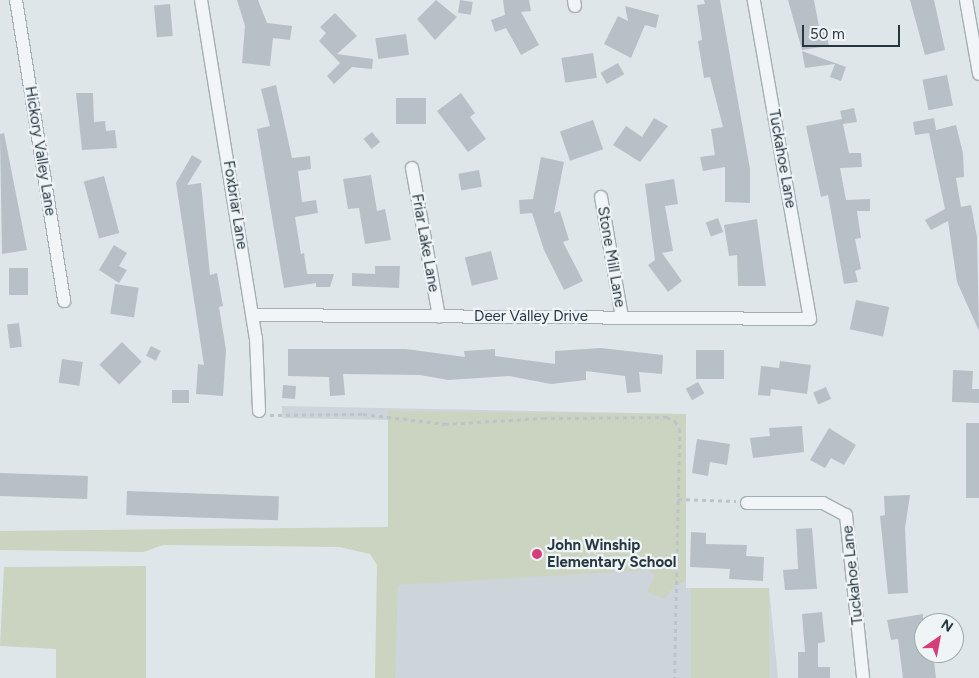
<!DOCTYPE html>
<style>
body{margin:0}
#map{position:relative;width:979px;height:678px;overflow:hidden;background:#dfe6e9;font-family:Figtree,sans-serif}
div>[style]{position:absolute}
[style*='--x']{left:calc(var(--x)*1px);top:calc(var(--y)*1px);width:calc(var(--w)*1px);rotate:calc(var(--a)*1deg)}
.built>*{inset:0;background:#cdd5db}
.green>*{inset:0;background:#cad4c0;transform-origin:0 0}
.building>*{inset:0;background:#b6c0c6;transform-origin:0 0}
.path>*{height:2.5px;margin-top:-1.25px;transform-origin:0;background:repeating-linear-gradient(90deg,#bdc4c8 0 4px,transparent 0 8px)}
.roads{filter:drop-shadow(1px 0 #a4aeb3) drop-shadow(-1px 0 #a4aeb3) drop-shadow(0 1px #a4aeb3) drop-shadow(0 -1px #a4aeb3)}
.minor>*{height:12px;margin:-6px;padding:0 6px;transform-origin:6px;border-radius:6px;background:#f2f5f7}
.dots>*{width:14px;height:14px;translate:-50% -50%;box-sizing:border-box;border:2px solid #eff4f7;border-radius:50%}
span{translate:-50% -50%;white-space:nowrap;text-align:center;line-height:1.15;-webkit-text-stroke:4.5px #eff4f7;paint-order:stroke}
.street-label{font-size:15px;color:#273741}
.poi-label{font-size:15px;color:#273741;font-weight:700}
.left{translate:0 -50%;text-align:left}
.north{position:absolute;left:914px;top:613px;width:50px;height:50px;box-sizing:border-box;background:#eff4f7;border:1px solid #9fa8ae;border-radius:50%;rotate:33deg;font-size:14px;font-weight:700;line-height:20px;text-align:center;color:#273741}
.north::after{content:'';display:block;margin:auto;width:18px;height:22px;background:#d53e7a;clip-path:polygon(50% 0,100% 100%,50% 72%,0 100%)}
.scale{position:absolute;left:802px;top:25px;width:98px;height:22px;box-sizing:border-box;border:2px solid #273741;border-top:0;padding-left:6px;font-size:15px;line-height:18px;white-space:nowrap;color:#273741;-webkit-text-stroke:4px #eff4f7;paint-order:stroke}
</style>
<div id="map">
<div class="built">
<i style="clip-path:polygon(282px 406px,686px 414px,686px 588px,769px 588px,778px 678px,388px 678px,388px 420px,282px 418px)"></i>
</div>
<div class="green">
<i style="clip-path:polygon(388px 411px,686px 414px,686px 581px,675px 585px,665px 599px,647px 592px,655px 575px,648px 570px,398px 585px,395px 678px,375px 678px,377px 565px,370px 554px,339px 547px,163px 545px,144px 552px,0 550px,0 531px,388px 527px)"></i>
<i style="clip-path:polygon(146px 566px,146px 678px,56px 678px,56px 649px,0 646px,4px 567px)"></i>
<i style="left:691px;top:588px;width:78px;height:90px"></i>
</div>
<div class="building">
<i style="clip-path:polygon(237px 0,258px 0,267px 23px,292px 26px,290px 40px,273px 38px,270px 66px,242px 63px,245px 26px)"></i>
<i style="clip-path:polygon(436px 0,457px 17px,435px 40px,417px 19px)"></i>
<i style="left:460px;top:0;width:13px;height:13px;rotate:9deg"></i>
<i style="clip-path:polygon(503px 0,529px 0,531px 11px,521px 12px,539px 45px,521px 55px,506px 28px,495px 32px,491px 20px,505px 15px)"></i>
<i style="clip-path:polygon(704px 0,720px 0,750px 169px,750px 203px,725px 202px,725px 167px,703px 171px,700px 157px,715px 155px,711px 129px,723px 127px,710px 77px,704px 78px,698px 41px,702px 40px,697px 5px,705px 4px)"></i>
<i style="clip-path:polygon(788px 0,814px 0,820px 32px,826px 32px,829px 46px,802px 50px)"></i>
<i style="clip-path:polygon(910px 0,934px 0,945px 50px,925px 55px)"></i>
<i style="left:170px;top:4px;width:32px;height:16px;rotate:85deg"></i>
<i style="clip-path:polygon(625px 6px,659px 15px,656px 28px,645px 25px,631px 58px,604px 44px,618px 16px,628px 21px)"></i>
<i style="clip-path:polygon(335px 13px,357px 36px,337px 54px,373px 59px,372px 69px,352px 67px,334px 84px,327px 76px,340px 63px,319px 41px,326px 33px,320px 27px)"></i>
<i style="left:406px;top:34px;width:21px;height:31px;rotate:82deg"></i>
<i style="clip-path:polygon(802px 51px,846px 67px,841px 81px,830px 77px,835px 64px,805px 68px)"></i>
<i style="left:593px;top:53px;width:25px;height:32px;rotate:81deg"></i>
<i style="left:618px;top:63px;width:13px;height:20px;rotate:61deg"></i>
<i style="left:947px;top:75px;width:31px;height:25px;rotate:79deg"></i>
<i style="clip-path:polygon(276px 85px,292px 158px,310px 156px,311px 169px,298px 171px,302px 202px,316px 200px,318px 213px,295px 217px,301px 254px,304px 253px,307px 274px,334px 274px,330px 287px,316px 287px,316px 283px,284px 288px,257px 129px,270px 126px,261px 89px)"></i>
<i style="clip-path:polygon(76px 93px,93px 93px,94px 122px,105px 121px,106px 131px,115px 130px,117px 148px,82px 150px)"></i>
<i style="clip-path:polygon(461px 93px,475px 113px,470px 117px,486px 139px,468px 152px,437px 111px)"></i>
<i style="left:396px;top:98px;width:30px;height:26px"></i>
<i style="clip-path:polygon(854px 108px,857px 122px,843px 124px,849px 153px,861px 153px,862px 167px,840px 168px,846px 200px,870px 199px,870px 211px,857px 211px,861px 238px,855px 239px,861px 269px,855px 271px,858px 282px,844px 284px,828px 195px,821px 197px,806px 126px,842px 119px,840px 111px)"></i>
<i style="clip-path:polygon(654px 118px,668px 126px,640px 162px,613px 145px,626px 126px,642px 137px)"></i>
<i style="clip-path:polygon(934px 118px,936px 130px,956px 125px,963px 153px,964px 177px,956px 178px,961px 207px,971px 205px,977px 237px,979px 331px,957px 282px,948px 221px,931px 230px,925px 220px,945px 209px,929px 133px,915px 135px,913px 122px)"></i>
<i style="left:593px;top:120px;width:31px;height:35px;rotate:71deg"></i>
<i style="left:372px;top:132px;width:13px;height:11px;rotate:51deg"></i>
<i style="clip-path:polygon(4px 133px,27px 250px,2px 254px,0 134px)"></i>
<i style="clip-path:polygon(192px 155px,202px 161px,187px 185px,201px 183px,210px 275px,217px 273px,223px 306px,219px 307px,226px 350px,223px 396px,196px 394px,198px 364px,204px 365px,176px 183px)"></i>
<i style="clip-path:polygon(541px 157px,564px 162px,554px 213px,560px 211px,569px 240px,563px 242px,583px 281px,564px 290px,544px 250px,532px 213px,520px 214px,519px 200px,533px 199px)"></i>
<i style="left:479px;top:170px;width:17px;height:21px;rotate:80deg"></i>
<i style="clip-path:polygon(371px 175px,377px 211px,385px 209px,391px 240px,365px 244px,359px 208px,348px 209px,343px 179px)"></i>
<i style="left:104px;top:176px;width:59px;height:21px;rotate:75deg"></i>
<i style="clip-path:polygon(674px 179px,678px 204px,665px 206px,673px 251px,662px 253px,682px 281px,668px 292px,648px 265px,655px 260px,645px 184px)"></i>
<i style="left:718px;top:218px;width:15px;height:13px;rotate:70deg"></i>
<i style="clip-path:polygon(757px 219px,766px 286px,738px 286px,737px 255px,729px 256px,724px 225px)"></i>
<i style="clip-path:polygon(114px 245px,127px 253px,119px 266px,127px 270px,119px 283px,99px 270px)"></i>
<i style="left:491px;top:251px;width:29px;height:27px;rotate:76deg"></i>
<i style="clip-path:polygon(375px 266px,400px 266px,399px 288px,352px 286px,352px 273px,375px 274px)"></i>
<i style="left:9px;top:268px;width:19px;height:27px"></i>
<i style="left:115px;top:284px;width:24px;height:30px;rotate:9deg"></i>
<i style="left:856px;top:300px;width:34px;height:30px;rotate:12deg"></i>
<i style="left:19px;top:323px;width:24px;height:12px;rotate:83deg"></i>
<i style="left:122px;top:342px;width:28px;height:32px;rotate:45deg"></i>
<i style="left:151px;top:346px;width:11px;height:11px;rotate:27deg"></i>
<i style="clip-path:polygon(601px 348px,663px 355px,662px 374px,639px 372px,641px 392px,627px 393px,625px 376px,586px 371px,586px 380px,551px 384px,509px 376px,448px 380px,420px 375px,343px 374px,345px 395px,330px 396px,329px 377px,288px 376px,288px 349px,406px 349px,465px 357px,464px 351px,495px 349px,495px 356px,555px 364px,555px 351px)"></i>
<i style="left:696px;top:350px;width:28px;height:29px"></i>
<i style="left:62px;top:359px;width:21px;height:24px;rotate:8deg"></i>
<i style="clip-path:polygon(780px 361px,811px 365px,807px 394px,771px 389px,770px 396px,758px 395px,761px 366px,779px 368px)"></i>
<i style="clip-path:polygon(953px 370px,973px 371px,972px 389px,979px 389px,979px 403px,952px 402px)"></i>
<i style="left:698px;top:382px;width:13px;height:14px;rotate:61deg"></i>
<i style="left:283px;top:385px;width:13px;height:13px;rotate:4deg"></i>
<i style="left:826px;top:387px;width:13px;height:14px;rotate:67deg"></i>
<i style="left:172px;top:390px;width:17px;height:13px"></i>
<i style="left:966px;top:423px;width:13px;height:75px"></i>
<i style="clip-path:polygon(802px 426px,804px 452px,753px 458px,750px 438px,770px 436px,769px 428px)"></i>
<i style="clip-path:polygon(829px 428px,856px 445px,844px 465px,831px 458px,825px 468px,810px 460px)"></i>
<i style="clip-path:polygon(697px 439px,730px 444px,727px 465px,710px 462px,708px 476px,692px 473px)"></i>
<i style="left:0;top:473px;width:88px;height:23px;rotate:2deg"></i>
<i style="left:127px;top:491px;width:152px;height:24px;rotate:2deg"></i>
<i style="clip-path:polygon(910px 495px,905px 528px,908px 593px,888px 594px,880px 516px,885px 515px,884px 496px)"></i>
<i style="clip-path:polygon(812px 528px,817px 589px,785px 590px,783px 570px,798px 569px,796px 529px)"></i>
<i style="clip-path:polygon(691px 532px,706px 533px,706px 544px,747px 545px,746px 556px,764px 557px,763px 581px,729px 579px,730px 569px,690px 567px)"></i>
<i style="clip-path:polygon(822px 612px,825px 642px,818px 643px,818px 667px,830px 667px,830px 678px,798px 678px,798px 652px,805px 652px,802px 614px)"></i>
<i style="clip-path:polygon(923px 614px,924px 653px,933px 653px,936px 678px,903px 678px,898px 639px,891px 640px,887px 620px)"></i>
</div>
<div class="path">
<i style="--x:270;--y:415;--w:93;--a:-0.6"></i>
<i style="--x:363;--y:414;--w:83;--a:7"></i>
<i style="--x:445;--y:424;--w:98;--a:-3.5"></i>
<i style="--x:543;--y:418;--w:124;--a:-0.5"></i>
<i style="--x:667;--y:417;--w:9;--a:27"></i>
<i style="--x:675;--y:421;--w:9;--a:58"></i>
<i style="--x:680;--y:429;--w:249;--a:91.2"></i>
<i style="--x:678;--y:499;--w:58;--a:2"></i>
</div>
<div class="roads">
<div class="minor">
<i style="--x:16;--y:0;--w:305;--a:80.9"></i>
<i style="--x:201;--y:0;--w:342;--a:80.8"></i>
<i style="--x:256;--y:338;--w:73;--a:87.6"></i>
<i style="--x:574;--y:0;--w:6;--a:81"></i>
<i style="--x:966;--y:0;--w:75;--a:80"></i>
<i style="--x:412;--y:168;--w:151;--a:79.7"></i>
<i style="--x:601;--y:197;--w:122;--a:80.1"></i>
<i style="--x:253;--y:315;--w:557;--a:0.41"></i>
<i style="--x:810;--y:319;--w:324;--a:-100"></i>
<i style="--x:747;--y:503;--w:76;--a:0"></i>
<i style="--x:823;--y:503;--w:26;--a:28"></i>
<i style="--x:846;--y:515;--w:164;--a:84"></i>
</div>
</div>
<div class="dots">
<i style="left:537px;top:554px;background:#d53e7a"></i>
</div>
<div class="street-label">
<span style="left:40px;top:151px;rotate:81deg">Hickory Valley Lane</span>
<span style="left:782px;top:159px;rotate:80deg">Tuckahoe Lane</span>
<span style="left:235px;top:205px;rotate:81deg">Foxbriar Lane</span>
<span style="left:425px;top:243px;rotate:80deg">Friar Lake Lane</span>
<span style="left:611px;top:257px;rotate:80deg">Stone Mill Lane</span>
<span style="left:531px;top:317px">Deer Valley Drive</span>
<span style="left:853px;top:575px;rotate:-96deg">Tuckahoe Lane</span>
</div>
<div class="poi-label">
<span class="left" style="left:547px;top:554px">John Winship<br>Elementary School</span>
</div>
<div class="north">N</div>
<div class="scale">50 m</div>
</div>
